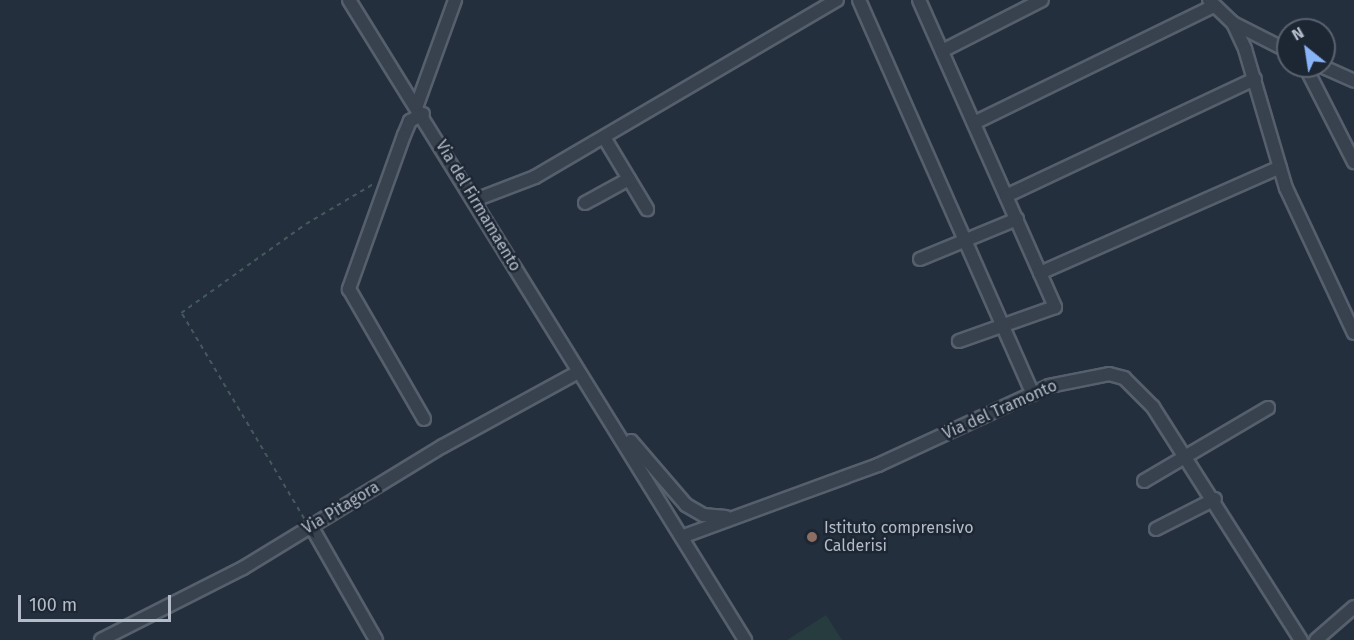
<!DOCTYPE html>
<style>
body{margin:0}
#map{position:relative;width:1354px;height:640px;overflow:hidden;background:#242f3e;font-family:"Fira Sans",sans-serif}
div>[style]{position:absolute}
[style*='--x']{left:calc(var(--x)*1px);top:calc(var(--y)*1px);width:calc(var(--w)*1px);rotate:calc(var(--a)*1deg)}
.green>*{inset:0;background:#263c3f}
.path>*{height:1.5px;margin-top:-0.75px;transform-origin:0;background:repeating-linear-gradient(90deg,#44595c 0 4.5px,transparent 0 9px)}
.roads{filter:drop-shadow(2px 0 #565f6c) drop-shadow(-2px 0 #565f6c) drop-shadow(0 2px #565f6c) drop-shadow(0 -2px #565f6c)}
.minor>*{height:12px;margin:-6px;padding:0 6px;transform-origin:6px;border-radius:6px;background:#38414e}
.dots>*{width:16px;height:16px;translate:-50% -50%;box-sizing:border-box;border:3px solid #1d2633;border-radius:50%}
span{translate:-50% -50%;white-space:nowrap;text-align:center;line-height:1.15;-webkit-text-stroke:5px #1d2633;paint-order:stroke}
.street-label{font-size:16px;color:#b4bcc9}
.poi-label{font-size:16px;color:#b4bcc9}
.left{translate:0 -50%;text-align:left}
.north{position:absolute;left:1276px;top:18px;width:60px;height:60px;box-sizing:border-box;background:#1d2633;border:2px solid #59626f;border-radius:50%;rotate:330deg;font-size:16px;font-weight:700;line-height:24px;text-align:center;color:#b4bcc9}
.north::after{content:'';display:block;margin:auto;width:21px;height:27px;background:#8ab4f8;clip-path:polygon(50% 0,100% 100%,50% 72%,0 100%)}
.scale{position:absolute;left:18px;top:595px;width:153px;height:27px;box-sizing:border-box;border:3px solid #b4bcc9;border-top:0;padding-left:8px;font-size:18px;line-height:21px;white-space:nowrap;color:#b4bcc9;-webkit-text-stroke:4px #1d2633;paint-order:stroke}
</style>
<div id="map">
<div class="green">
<i style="clip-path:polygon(826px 615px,842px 640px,787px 640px)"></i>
</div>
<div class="path">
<i style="--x:304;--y:519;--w:240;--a:-120.8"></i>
<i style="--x:181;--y:313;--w:153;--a:-35.5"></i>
<i style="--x:306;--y:224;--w:80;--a:-30.7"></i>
</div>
<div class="roads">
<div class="minor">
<i style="--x:349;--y:0;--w:753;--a:58.25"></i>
<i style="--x:859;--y:0;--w:431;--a:66.2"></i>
<i style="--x:919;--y:0;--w:336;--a:66.1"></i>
<i style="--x:1055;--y:307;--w:102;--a:160.5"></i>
<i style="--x:1209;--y:0;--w:33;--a:44"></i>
<i style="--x:1233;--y:23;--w:29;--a:65"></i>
<i style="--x:1245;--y:49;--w:145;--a:73.6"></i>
<i style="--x:1286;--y:188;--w:160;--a:64.9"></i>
<i style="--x:1233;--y:23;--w:62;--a:27"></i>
<i style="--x:942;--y:51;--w:112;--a:-27"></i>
<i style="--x:1305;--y:66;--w:108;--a:63"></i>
<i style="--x:1321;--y:66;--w:36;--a:24"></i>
<i style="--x:417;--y:105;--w:112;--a:-70.1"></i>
<i style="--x:423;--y:114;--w:15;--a:152"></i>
<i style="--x:410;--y:121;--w:15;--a:113"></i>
<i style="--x:404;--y:135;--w:164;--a:109.7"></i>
<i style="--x:349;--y:289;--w:150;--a:60"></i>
<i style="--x:974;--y:123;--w:267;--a:-26"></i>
<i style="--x:605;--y:139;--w:82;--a:59"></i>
<i style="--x:1006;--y:196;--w:275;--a:-25.2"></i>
<i style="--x:475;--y:200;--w:64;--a:-21"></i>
<i style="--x:535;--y:177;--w:350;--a:-30.4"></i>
<i style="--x:585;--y:203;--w:50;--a:-28.6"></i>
<i style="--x:920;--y:259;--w:105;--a:-22.4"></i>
<i style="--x:1040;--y:273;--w:262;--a:-23.8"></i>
<i style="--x:631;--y:441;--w:84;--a:49.3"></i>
<i style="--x:686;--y:505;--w:20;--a:30"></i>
<i style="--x:703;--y:515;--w:23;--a:5"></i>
<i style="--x:1144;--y:481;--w:144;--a:-30.5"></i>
<i style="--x:311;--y:526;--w:131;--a:60.3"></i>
<i style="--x:1156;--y:529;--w:66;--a:-27"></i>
<i style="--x:684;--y:536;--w:207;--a:-20.1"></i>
<i style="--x:878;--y:465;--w:188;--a:-24.8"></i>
<i style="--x:1049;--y:386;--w:61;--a:-11.3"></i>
<i style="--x:1109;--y:374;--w:16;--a:15"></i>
<i style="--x:1124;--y:378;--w:41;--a:45"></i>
<i style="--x:1153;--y:407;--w:276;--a:57.6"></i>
<i style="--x:101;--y:640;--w:159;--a:-26.9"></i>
<i style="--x:243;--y:568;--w:234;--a:-31.4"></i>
<i style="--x:443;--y:446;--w:154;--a:-28.7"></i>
<i style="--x:1316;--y:640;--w:50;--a:-41"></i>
</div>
</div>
<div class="dots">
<i style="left:812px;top:537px;background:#8d6e63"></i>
</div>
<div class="street-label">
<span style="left:478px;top:206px;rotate:59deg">Via del Firmamaento</span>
<span style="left:1000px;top:410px;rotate:-24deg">Via del Tramonto</span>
<span style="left:341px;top:508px;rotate:-31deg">Via Pitagora</span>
</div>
<div class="poi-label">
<span class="left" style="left:824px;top:537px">Istituto comprensivo<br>Calderisi</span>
</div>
<div class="north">N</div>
<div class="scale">100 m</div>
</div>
